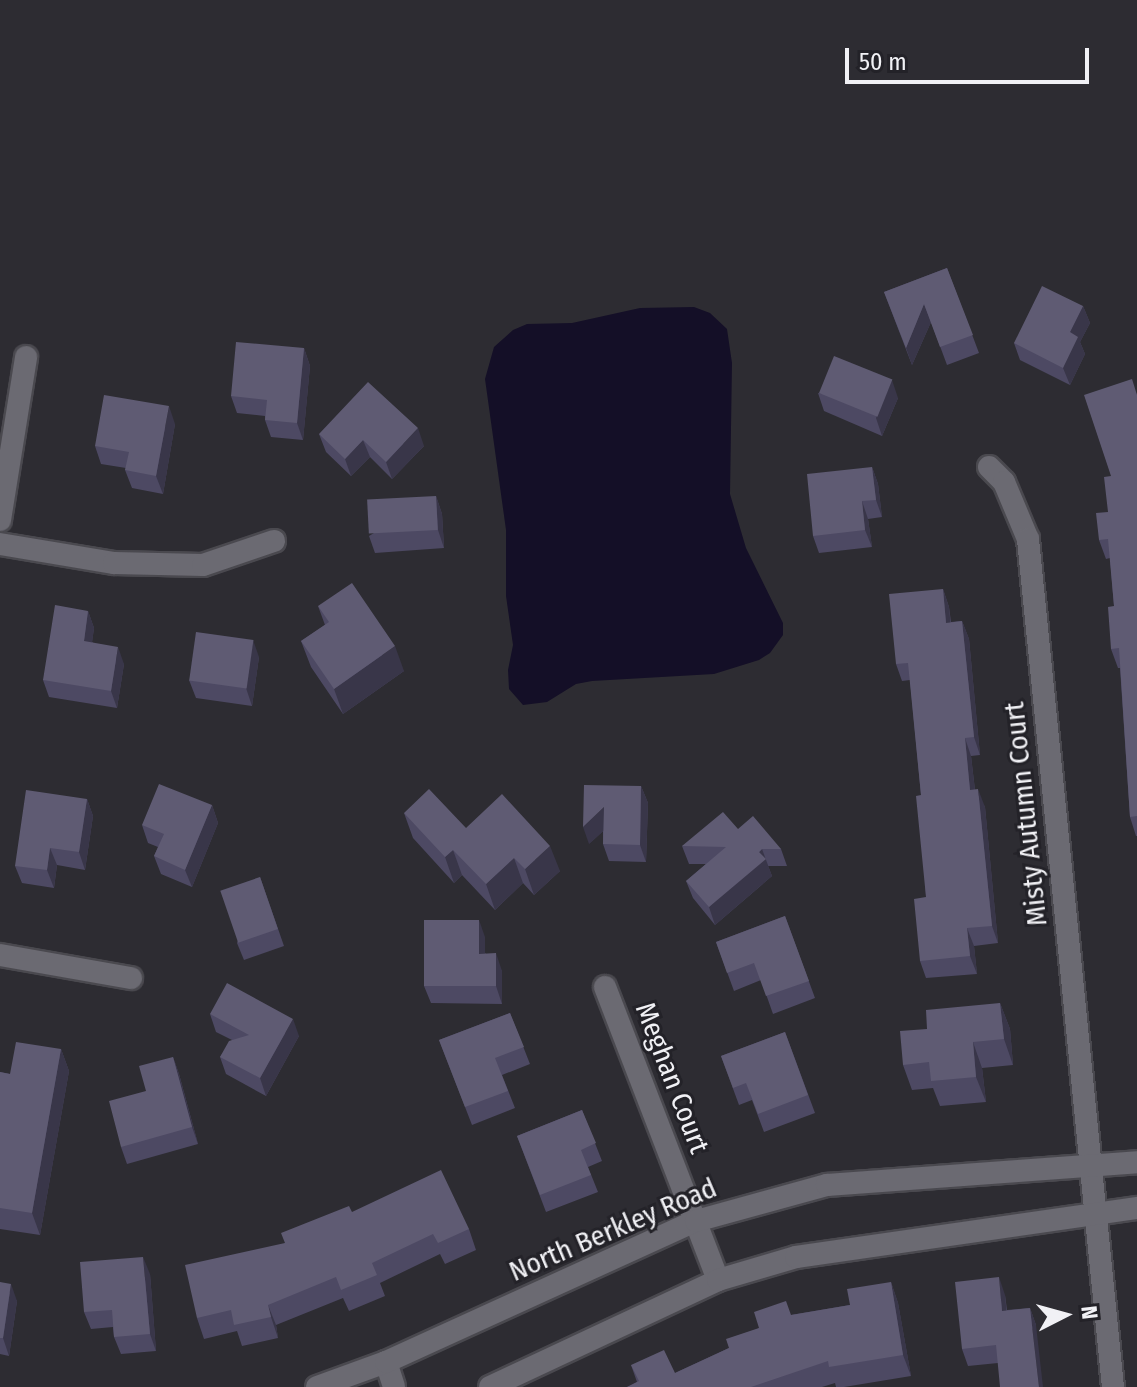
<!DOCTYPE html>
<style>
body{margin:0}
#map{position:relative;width:1137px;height:1387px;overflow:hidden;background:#2d2c32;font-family:"Fira Sans Condensed",sans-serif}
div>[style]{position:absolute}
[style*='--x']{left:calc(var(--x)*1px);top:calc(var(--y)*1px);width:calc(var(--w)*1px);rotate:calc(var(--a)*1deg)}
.water>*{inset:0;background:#140f27}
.roads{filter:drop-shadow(2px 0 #4a494f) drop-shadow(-2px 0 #4a494f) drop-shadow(0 2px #4a494f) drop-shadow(0 -2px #4a494f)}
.minor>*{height:22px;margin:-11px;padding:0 11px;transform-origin:11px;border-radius:11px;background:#6b6a72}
.wall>*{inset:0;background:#4d4963}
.shaded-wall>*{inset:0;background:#393649}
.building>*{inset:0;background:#5f5b73;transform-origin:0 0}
span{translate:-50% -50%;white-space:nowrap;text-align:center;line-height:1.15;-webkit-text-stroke:6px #232228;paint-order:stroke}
.street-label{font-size:28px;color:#f1f1f5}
.north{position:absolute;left:1025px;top:1275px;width:80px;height:80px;-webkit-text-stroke:6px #232228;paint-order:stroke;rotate:84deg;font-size:22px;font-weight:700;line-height:32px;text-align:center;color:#f1f1f5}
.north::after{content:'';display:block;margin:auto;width:28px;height:36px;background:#f1f1f5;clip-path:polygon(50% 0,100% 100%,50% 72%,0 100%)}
.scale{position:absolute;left:845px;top:48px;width:244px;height:36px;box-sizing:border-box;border:4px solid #f1f1f5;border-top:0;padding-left:10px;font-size:24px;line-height:28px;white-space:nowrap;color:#f1f1f5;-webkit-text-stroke:6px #232228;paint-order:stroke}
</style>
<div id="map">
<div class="water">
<i style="clip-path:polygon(694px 307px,710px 313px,727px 329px,732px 363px,730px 494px,746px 548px,783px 623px,783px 635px,770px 653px,759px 660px,714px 674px,592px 681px,576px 684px,547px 702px,523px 705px,509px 689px,508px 670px,513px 645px,506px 596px,506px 530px,485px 379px,494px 347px,513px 330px,527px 324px,572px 323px,640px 308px)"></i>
</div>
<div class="roads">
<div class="minor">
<i style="--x:989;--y:467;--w:21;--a:45"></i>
<i style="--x:1004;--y:482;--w:62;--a:67.2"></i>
<i style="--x:1028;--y:539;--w:852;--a:84.28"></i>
<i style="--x:0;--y:520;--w:165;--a:-80.9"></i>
<i style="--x:0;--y:544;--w:116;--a:9.5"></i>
<i style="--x:114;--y:563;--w:89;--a:1.3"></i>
<i style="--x:203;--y:565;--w:75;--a:-18.7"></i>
<i style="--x:0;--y:955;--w:133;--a:10"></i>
<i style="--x:605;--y:987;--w:314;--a:68.9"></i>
<i style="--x:386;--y:1362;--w:26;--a:72"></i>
<i style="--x:317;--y:1387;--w:73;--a:-19.9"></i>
<i style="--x:386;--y:1362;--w:341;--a:-24.5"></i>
<i style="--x:696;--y:1221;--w:136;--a:-15.4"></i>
<i style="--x:827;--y:1185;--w:311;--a:-4.2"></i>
<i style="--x:490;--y:1387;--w:252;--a:-25.1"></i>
<i style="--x:718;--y:1280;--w:81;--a:-16.4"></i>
<i style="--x:796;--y:1257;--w:345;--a:-8.2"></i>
</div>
</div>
<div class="wall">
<i style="clip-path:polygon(947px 268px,979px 353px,947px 365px,931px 322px,912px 365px,884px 292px)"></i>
<i style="clip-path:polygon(1083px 306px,1090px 323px,1080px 342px,1085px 354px,1070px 385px,1020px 360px,1014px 343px)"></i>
<i style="clip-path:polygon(304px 348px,310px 366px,303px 440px,271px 437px,265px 420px,265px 416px,237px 413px,231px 396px)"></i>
<i style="clip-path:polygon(818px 393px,898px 398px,882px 436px,824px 411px)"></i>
<i style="clip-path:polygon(1137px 393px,1137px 836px,1136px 836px,1130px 817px,1120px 668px,1118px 668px,1111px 649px,1114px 606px,1110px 558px,1106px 559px,1099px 540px,1108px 512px,1111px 476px)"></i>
<i style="clip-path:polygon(175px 424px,163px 494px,132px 488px,125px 470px,126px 468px,101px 464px,95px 446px)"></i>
<i style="clip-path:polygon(319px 434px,424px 446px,392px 479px,370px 457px,351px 476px,326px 452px)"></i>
<i style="clip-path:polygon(872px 467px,878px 484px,882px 517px,868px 519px,872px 547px,819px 553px,813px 536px)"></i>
<i style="clip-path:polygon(436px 496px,442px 514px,444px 548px,375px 553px,369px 536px)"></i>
<i style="clip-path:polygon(943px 589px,949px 607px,951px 622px,962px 621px,969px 639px,980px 755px,971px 756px,975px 790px,985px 807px,998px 943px,974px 946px,977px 974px,926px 978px,920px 961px,926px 897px,921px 795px,910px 680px,902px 681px,896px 664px)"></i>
<i style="clip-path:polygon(318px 606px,404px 671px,343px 714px,311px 667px,301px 641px,325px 625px)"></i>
<i style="clip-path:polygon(88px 611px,94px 628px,92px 642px,124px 664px,117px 708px,49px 697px,43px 680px)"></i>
<i style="clip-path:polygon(259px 657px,252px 706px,196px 698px,189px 680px)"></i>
<i style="clip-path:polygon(641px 786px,648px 803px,646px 862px,609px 861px,603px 844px,603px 831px,589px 844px)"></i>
<i style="clip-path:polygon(87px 799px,93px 816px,85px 870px,57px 865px,54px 888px,22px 883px,15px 866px)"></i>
<i style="clip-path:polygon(212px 805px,218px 823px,192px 887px,161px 874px,154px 856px,158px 847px,148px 843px,142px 825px)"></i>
<i style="clip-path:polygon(404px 813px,466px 828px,560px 871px,534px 895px,523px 883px,495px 910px,462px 875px,454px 883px,413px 838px)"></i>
<i style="clip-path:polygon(738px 829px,781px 849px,787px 866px,768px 866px,772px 876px,715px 925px,693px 898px,686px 881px,706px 864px,689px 864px,682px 846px)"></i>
<i style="clip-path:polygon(260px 877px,284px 946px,244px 960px,237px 943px)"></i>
<i style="clip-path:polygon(785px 916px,815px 998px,773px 1014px,761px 980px,734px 991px,716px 942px)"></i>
<i style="clip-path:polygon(485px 937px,485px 953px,502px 971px,502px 1004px,431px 1003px,424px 986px)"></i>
<i style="clip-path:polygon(1000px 1003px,1010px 1029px,1013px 1065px,982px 1068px,986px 1102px,940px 1106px,933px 1088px,912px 1090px,903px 1065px,927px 1029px)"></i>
<i style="clip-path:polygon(510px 1013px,530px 1064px,502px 1075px,515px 1108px,472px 1125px,439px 1040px)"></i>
<i style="clip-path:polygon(210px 1014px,299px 1036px,266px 1096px,226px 1074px,220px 1057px,232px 1040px,216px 1032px)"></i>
<i style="clip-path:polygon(785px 1032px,815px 1113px,764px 1132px,752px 1100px,739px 1105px,721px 1056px)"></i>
<i style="clip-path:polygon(61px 1049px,69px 1071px,40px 1235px,0 1229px,0 1072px,10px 1074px)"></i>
<i style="clip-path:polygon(173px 1057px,179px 1074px,198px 1144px,127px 1164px,121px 1147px,146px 1091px)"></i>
<i style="clip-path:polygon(582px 1110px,602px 1161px,588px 1167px,598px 1192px,546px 1212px,517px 1136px)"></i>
<i style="clip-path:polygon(352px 1212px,469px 1229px,476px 1250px,445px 1264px,440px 1254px,380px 1283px,385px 1296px,349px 1311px,343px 1298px,276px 1325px,278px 1338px,242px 1346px,237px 1331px,204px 1339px,197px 1318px,285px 1243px)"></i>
<i style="clip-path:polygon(150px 1274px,156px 1351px,121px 1354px,114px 1337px,113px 1327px,91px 1329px,84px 1312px)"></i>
<i style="clip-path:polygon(0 1282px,17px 1301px,9px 1356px,0 1354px)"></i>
<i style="clip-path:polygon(891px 1282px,898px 1303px,911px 1376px,844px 1387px,836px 1387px,835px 1383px,822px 1387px,627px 1387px,637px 1382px,631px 1365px,675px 1373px,729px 1348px,759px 1328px,791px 1315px,850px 1305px)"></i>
<i style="clip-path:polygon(1005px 1295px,1007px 1310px,1030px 1308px,1036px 1325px,998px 1363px,968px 1366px,962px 1349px)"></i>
</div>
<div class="shaded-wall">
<i style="clip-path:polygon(924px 304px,931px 322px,912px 365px,906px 348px)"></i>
<i style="clip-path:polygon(1083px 306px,1090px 323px,1080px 342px,1085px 354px,1070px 385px,1063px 368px,1070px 332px)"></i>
<i style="clip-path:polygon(304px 348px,310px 366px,303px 440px,297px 423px)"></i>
<i style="clip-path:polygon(892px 380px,898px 398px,882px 436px,876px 418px)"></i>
<i style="clip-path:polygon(169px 406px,175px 424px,163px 494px,156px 476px)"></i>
<i style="clip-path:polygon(418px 428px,424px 446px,392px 479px,386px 462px)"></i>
<i style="clip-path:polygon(363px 440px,370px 457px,351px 476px,345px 459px)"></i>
<i style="clip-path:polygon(872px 467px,878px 484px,882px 517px,876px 500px)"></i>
<i style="clip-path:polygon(436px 496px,442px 514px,444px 548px,438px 530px)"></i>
<i style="clip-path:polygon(862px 501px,868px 519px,872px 547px,865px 530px)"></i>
<i style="clip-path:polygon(943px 589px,949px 607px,952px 640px,946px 623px)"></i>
<i style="clip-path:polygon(88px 611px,94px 628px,90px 658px,84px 641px)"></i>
<i style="clip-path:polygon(962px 621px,969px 639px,980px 755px,974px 737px)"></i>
<i style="clip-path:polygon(253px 640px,259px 657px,252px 706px,246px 688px)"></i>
<i style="clip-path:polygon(395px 646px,404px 671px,343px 714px,334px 689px)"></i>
<i style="clip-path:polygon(118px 647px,124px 664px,117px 708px,111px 691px)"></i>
<i style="clip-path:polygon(965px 738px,971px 756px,977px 808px,970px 790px)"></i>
<i style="clip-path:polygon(641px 786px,648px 803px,646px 862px,640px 845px)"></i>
<i style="clip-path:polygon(978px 789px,985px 807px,998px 943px,992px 926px)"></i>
<i style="clip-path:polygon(87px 799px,93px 816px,85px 870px,79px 852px)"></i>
<i style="clip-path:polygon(212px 805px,218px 823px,192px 887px,185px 870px)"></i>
<i style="clip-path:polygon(604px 807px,610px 825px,589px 844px,583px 827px)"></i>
<i style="clip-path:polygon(550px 846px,560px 871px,534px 895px,525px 869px)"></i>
<i style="clip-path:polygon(50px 848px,57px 865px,54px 888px,47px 870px)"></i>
<i style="clip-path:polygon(762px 849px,772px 876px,715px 925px,709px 907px)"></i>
<i style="clip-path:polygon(453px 850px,462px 875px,454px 883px,445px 857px)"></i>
<i style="clip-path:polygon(514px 858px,523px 883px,495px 910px,486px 884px)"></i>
<i style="clip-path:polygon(479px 920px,485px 937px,485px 971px,479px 954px)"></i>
<i style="clip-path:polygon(967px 928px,974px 946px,977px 974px,970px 956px)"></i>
<i style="clip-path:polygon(496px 953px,502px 971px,502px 1004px,496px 986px)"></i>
<i style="clip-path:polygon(1000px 1003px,1010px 1029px,1013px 1065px,1004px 1039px)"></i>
<i style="clip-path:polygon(293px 1019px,299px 1036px,266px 1096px,260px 1078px)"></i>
<i style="clip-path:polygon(973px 1042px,982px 1068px,986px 1102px,976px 1077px)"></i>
<i style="clip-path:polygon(61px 1049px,69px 1071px,40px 1235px,32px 1213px)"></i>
<i style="clip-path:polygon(173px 1057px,179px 1074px,198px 1144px,192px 1127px)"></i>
<i style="clip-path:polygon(143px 1257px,150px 1274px,156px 1351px,150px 1334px)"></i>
<i style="clip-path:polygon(999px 1277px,1005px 1295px,1008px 1328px,1002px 1311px)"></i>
<i style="clip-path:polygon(891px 1282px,898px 1303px,911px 1376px,903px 1355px)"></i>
<i style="clip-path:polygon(11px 1284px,17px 1301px,9px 1356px,3px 1338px)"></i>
<i style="clip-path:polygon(268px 1305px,276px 1325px,278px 1338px,271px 1317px)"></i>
<i style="clip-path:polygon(1030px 1308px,1036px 1325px,1043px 1387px,1039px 1387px)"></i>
</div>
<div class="building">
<i style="clip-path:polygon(947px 268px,973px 335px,940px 347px,924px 304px,906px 348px,884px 292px)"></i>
<i style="clip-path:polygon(1042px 286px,1083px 306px,1070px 332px,1078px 337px,1063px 368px,1014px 343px)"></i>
<i style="clip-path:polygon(236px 342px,304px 348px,297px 423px,265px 420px,267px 400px,231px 396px)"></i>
<i style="left:834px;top:356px;width:63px;height:40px;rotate:22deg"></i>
<i style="clip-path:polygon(1132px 379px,1137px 395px,1137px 816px,1130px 817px,1119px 648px,1111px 649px,1108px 607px,1114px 606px,1108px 539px,1099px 540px,1096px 513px,1108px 512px,1104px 477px,1111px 476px,1084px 395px)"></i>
<i style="clip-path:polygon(368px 382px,418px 428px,386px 462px,363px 440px,345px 459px,319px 434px)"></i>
<i style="clip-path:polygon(104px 395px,169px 406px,156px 476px,125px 470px,129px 452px,95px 446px)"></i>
<i style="clip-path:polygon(872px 467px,876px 500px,862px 501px,865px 530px,813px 536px,807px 474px)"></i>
<i style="left:436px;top:496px;width:34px;height:69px;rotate:87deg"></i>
<i style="clip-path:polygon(352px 583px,395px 646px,334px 689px,301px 641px,329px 622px,318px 606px)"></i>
<i style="clip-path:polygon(943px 589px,946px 623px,962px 621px,974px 737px,965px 738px,970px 790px,978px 789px,992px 926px,967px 928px,970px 956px,920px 961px,914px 899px,926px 897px,916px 796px,921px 795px,908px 663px,896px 664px,889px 594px)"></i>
<i style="clip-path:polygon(55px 605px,88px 611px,84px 641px,118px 647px,111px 691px,43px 680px)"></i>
<i style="left:196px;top:632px;width:58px;height:49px;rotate:8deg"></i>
<i style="clip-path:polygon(159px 784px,212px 805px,185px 870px,154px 856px,164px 834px,142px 825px)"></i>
<i style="clip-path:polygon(584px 785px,641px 786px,640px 845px,603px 844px,604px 807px,583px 827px)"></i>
<i style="clip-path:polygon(429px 789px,466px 828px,502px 794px,550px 846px,525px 869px,514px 858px,486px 884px,453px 850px,445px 857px,404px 813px)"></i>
<i style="clip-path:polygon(26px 790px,87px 799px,79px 852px,50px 848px,47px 870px,15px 866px)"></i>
<i style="clip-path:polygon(723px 812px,738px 829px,753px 816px,781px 849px,762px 849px,759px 852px,766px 859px,709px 907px,686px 881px,726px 847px,682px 846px)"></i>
<i style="left:260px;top:877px;width:55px;height:42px;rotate:71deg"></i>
<i style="clip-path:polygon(785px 916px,809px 981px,766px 996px,754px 963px,727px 973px,716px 942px)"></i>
<i style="clip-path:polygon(424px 920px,479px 920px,479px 954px,496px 953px,496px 986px,424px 986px)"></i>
<i style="clip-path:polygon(227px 983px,293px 1019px,260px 1078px,220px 1057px,229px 1041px,249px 1035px,210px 1014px)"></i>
<i style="clip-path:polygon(1000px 1003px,1004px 1039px,973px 1042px,976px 1077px,931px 1081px,929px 1062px,903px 1065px,900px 1031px,927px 1029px,926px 1010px)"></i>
<i style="clip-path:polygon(510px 1013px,524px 1047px,495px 1058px,508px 1091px,465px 1107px,439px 1040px)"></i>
<i style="clip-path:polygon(785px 1032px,808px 1095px,758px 1114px,746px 1083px,733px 1088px,721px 1056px)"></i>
<i style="clip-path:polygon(16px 1042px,61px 1049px,32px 1213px,0 1208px,0 1072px,10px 1074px)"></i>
<i style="clip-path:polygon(173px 1057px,192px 1127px,121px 1147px,109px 1101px,146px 1091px,139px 1066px)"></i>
<i style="clip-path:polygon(582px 1110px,596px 1143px,581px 1150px,591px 1175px,540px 1195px,517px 1136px)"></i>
<i style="clip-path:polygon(441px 1170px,469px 1229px,438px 1243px,433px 1234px,372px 1263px,377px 1275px,341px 1290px,336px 1277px,268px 1305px,271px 1317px,234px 1325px,231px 1310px,197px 1318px,185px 1265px,285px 1243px,281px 1233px,349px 1206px,352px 1212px)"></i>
<i style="clip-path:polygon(143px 1257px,150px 1334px,114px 1337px,112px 1310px,84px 1312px,80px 1262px)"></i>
<i style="clip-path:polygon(999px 1277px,1002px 1311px,1030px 1308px,1039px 1387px,1000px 1387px,996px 1345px,962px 1349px,955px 1282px)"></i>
<i style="clip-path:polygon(0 1282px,11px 1284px,3px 1338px,0 1338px)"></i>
<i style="clip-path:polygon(891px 1282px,903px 1355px,829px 1367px,828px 1361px,751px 1387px,627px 1387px,639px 1381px,631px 1365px,664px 1350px,675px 1373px,729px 1348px,726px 1339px,759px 1328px,754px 1312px,786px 1301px,791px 1315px,850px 1305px,847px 1289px)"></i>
</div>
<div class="street-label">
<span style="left:1026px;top:814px;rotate:-96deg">Misty Autumn Court</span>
<span style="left:672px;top:1078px;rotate:69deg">Meghan Court</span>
<span style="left:613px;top:1230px;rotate:-23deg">North Berkley Road</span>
</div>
<div class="north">N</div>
<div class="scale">50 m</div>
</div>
